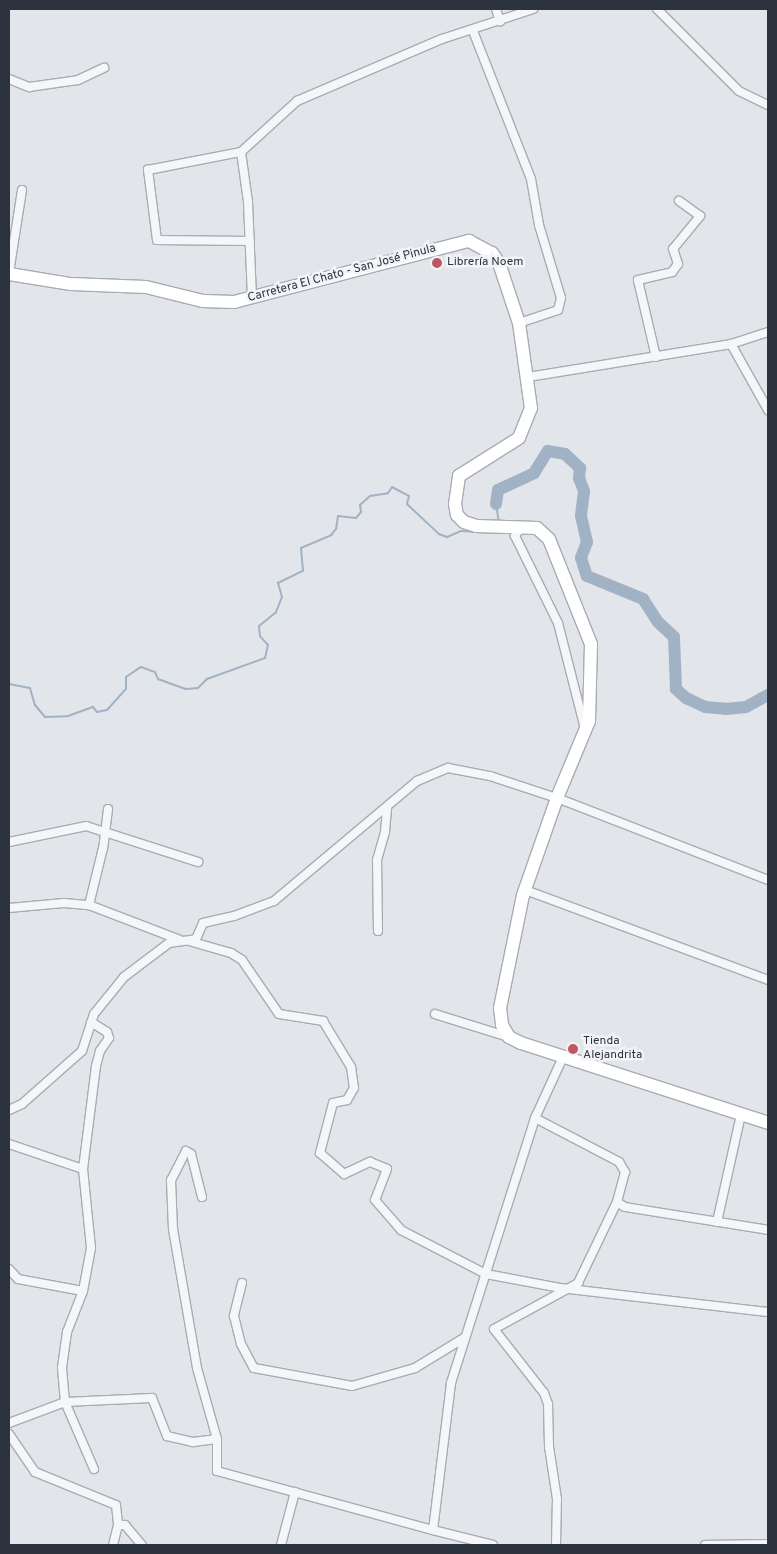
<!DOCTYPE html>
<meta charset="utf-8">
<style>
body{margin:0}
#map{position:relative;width:777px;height:1554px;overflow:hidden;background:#e2e5e9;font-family:Overpass,sans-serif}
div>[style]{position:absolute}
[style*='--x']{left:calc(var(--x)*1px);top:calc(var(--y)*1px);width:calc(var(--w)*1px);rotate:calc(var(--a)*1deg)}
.stream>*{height:2px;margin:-1px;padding:0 1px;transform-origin:1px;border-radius:1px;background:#a2b2c5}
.river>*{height:12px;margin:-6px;padding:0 6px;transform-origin:6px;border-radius:6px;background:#a2b2c5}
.roads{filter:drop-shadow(1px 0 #a8acb3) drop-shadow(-1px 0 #a8acb3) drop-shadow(0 1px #a8acb3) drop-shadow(0 -1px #a8acb3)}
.minor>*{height:8px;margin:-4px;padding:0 4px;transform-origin:4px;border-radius:4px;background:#f5f6f8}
.primary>*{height:12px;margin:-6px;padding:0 6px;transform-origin:6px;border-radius:6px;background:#fff}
.dots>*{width:14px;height:14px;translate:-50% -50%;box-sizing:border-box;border:2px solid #f2f4f7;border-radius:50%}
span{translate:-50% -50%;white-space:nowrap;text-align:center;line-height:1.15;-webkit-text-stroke:5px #f2f4f7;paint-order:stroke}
.poi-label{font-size:12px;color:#2c333f}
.left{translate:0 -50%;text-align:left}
.street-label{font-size:12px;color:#2c333f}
.frame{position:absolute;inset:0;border:10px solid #2c333f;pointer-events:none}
</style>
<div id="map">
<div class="stream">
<i style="--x:496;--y:504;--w:18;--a:81"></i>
<i style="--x:9;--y:684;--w:21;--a:11"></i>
<i style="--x:30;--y:688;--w:18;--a:74"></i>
<i style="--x:35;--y:705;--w:16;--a:50"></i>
<i style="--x:45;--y:717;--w:23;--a:-2"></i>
<i style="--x:68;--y:716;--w:27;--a:-20"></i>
<i style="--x:93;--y:707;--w:6;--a:51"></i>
<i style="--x:97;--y:712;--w:10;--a:-11"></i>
<i style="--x:107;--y:710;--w:28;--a:-48"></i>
<i style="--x:126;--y:689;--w:12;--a:-90"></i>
<i style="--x:126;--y:677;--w:18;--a:-34"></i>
<i style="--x:141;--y:667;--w:15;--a:20"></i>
<i style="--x:155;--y:672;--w:8;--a:67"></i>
<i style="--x:158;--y:679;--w:30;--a:20"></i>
<i style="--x:186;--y:689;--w:12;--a:-5"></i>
<i style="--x:198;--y:688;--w:13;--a:-45"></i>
<i style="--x:207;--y:679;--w:62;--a:-19.9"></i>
<i style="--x:265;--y:658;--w:13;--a:-77"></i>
<i style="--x:268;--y:645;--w:12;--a:-132"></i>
<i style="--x:260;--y:636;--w:10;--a:-96"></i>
<i style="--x:259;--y:626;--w:22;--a:-39"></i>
<i style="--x:276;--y:612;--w:16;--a:-68"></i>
<i style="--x:282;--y:597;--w:15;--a:-106"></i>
<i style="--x:278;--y:583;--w:28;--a:-26"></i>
<i style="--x:303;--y:571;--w:23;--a:-95"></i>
<i style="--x:301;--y:548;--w:33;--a:-23"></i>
<i style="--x:331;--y:535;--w:8;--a:-50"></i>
<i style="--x:336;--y:529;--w:13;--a:-81"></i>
<i style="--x:338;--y:516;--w:18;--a:6"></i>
<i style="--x:356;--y:518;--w:8;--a:-50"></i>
<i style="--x:361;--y:512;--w:7;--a:-98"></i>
<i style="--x:360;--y:505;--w:13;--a:-42"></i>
<i style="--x:370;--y:496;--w:18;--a:-9"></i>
<i style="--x:388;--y:493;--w:7;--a:-56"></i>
<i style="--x:392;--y:487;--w:19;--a:28"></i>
<i style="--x:409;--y:496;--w:8;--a:104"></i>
<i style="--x:407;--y:504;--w:44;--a:43.2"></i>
<i style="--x:439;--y:534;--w:9;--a:21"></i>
<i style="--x:447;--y:537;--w:15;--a:-23"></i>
<i style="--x:461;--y:531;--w:16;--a:4"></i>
</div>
<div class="river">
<i style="--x:496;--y:504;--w:14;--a:-82"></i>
<i style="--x:498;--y:490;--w:40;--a:-25"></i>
<i style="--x:534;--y:473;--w:26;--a:-58"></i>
<i style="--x:548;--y:451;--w:17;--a:10"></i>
<i style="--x:565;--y:454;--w:21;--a:43"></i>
<i style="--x:580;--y:468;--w:10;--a:96"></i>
<i style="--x:579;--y:478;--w:14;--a:69"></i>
<i style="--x:584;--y:491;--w:25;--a:97"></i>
<i style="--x:581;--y:516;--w:27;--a:77"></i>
<i style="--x:587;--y:542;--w:17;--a:111"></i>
<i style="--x:581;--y:558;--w:19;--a:72"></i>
<i style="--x:587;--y:576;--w:61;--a:22.3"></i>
<i style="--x:643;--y:599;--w:27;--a:57"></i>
<i style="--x:658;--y:622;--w:22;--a:43"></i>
<i style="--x:674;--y:637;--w:52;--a:87.8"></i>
<i style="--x:676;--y:689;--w:13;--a:42"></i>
<i style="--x:686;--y:698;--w:21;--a:25"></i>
<i style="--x:705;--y:707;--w:21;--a:5"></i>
<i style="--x:726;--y:709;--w:20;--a:-6"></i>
<i style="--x:746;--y:707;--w:25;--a:-29"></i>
</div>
<div class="roads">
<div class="minor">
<i style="--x:496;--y:9;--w:13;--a:72"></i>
<i style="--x:657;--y:9;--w:116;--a:45"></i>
<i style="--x:739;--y:91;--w:32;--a:26"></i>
<i style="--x:473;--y:31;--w:159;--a:68.6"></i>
<i style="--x:531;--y:179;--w:47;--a:80.1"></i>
<i style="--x:539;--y:225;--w:76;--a:73.2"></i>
<i style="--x:561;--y:298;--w:12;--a:104"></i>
<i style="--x:558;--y:310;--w:41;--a:161.6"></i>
<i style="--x:9;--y:79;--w:22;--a:22"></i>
<i style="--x:29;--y:87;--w:49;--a:-8.1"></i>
<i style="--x:78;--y:80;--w:29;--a:-25"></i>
<i style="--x:241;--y:152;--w:50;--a:82"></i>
<i style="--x:248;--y:202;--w:97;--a:87.6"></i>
<i style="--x:250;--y:241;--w:93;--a:-179.4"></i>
<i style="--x:157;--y:240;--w:71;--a:-97.3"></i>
<i style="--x:148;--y:170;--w:95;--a:-11"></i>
<i style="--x:241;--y:152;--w:76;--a:-42.3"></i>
<i style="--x:297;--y:101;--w:158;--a:-23.2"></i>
<i style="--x:442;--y:39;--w:96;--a:-18.2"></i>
<i style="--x:9;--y:273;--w:84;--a:-81.1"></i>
<i style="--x:731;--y:344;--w:76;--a:60.7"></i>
<i style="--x:656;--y:357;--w:79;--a:-103.2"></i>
<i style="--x:638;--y:280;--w:35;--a:-13"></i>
<i style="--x:672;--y:272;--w:10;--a:-53"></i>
<i style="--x:678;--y:264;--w:16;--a:-108"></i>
<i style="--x:673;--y:249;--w:43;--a:-50.7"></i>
<i style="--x:700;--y:216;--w:26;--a:-144"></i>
<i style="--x:528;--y:377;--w:206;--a:-9.2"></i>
<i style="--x:731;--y:344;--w:39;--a:-18"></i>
<i style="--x:521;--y:527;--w:11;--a:124"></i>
<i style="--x:515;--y:536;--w:97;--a:63.7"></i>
<i style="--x:558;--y:623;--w:109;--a:75.7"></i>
<i style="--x:108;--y:809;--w:39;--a:97"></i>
<i style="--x:103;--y:848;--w:59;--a:103.8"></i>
<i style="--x:89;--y:905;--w:97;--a:21"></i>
<i style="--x:9;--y:842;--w:79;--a:-11.7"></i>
<i style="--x:86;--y:826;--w:118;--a:17.8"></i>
<i style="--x:525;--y:890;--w:259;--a:20.3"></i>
<i style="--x:9;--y:908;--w:55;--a:-5.2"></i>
<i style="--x:64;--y:903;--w:25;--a:5"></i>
<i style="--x:378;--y:931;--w:71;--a:-90.8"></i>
<i style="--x:377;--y:860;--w:29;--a:-74"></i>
<i style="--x:385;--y:832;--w:25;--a:-85"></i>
<i style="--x:189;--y:941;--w:44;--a:15.9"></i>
<i style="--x:231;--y:953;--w:13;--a:32"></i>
<i style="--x:242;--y:960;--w:65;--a:55.6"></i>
<i style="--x:279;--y:1014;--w:45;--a:9"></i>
<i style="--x:323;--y:1021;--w:54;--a:58.7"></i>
<i style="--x:351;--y:1067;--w:21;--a:82"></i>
<i style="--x:354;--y:1088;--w:14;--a:120"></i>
<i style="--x:347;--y:1100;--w:14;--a:168"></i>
<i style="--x:333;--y:1103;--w:52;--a:104.6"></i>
<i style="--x:320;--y:1153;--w:32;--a:41"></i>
<i style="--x:344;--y:1174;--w:29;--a:-25"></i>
<i style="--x:370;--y:1162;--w:18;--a:22"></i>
<i style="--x:387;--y:1169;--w:33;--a:111"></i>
<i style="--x:375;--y:1200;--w:40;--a:49"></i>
<i style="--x:401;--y:1230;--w:96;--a:27.4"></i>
<i style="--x:486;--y:1274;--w:75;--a:10.7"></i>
<i style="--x:560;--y:1288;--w:209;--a:6.6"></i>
<i style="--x:435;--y:1014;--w:77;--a:17.3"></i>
<i style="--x:91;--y:1022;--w:19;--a:32"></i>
<i style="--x:107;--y:1032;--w:6;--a:72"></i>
<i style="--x:109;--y:1038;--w:16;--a:125"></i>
<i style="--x:100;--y:1051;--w:16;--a:105"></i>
<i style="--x:96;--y:1066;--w:104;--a:97.2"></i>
<i style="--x:83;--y:1169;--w:79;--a:84.2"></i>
<i style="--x:91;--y:1248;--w:44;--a:100.5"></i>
<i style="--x:83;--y:1291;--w:44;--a:111.3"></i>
<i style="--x:67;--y:1332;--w:36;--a:98"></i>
<i style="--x:62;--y:1368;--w:34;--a:85"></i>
<i style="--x:65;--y:1402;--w:73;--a:66.6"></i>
<i style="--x:9;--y:1110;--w:14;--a:-25"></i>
<i style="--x:22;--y:1104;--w:80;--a:-41.5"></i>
<i style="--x:82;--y:1051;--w:39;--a:-72"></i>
<i style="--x:94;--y:1014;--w:48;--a:-51"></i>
<i style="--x:124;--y:977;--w:56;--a:-37.1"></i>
<i style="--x:169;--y:943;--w:27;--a:-8"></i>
<i style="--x:196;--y:939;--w:17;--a:-66"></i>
<i style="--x:203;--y:923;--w:32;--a:-13"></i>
<i style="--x:234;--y:916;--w:43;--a:-20.6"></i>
<i style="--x:274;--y:901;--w:187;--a:-40"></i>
<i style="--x:417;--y:781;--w:34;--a:-23"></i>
<i style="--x:448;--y:768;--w:43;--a:10.8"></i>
<i style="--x:490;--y:776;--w:71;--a:18.2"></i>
<i style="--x:557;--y:798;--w:226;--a:21.2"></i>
<i style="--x:535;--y:1118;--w:95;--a:27.6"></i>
<i style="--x:619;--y:1162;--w:12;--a:59"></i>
<i style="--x:625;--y:1172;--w:31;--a:105"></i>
<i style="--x:617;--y:1202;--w:9;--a:32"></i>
<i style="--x:625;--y:1207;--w:145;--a:9.1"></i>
<i style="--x:9;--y:1144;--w:78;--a:18.7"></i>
<i style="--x:202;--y:1197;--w:44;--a:-104.3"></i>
<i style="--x:191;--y:1154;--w:6;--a:-149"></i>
<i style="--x:186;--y:1151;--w:33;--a:117"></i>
<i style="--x:171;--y:1180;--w:49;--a:87.7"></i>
<i style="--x:173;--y:1229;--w:141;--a:80.2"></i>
<i style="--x:197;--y:1368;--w:74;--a:74.3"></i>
<i style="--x:717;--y:1222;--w:110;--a:-77.4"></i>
<i style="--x:9;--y:1269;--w:13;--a:48"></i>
<i style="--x:18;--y:1279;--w:66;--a:10.5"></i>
<i style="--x:242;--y:1283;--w:34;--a:104"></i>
<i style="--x:234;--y:1316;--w:29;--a:76"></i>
<i style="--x:241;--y:1344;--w:27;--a:62"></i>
<i style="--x:254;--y:1368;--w:100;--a:10.4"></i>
<i style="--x:352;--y:1386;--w:66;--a:-15.9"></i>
<i style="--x:415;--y:1368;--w:57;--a:-31.5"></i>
<i style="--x:9;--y:1423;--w:60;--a:-20.6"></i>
<i style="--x:65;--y:1402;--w:87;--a:-2.6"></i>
<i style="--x:152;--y:1398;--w:41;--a:68.5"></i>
<i style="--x:167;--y:1436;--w:27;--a:13"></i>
<i style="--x:193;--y:1442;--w:24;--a:-7"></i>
<i style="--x:217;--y:1439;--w:32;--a:90"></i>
<i style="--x:217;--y:1471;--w:224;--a:15.3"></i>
<i style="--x:9;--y:1434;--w:46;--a:55.6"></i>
<i style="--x:35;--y:1472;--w:87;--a:22.2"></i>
<i style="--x:116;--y:1505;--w:20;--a:84"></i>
<i style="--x:118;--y:1525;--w:21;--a:104"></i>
<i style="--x:118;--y:1525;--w:7;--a:0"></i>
<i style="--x:125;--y:1525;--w:26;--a:50"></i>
<i style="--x:281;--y:1545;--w:55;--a:-75.2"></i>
<i style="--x:493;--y:1545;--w:62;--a:-166"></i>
<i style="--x:433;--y:1530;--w:148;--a:-83"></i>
<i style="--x:451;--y:1383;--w:278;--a:-72.4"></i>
<i style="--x:535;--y:1118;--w:67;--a:-65.3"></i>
<i style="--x:556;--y:1545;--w:46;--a:-88.8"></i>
<i style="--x:557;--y:1499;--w:53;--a:-98.7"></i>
<i style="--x:549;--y:1447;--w:43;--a:-91.3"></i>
<i style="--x:548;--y:1404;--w:12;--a:-110"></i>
<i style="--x:544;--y:1393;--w:81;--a:-128"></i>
<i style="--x:494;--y:1329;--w:96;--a:-28.7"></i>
<i style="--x:578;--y:1283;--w:90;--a:-64.3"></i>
<i style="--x:705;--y:1545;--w:63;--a:-0.9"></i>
</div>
<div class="primary">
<i style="--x:9;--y:274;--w:63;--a:9.2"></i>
<i style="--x:71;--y:284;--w:75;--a:2.3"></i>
<i style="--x:146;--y:287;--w:59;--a:13.8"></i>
<i style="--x:203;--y:301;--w:31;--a:2"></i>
<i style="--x:234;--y:302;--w:243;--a:-14.6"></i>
<i style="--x:469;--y:241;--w:26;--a:28"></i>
<i style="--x:492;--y:253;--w:12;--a:55"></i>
<i style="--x:499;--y:263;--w:63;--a:71.6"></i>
<i style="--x:519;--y:323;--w:86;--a:82"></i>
<i style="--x:531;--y:408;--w:32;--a:112"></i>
<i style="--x:519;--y:438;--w:71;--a:147.7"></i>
<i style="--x:459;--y:476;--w:28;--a:98"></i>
<i style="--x:455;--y:504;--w:11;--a:80"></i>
<i style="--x:457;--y:515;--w:10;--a:45"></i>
<i style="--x:464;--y:522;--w:13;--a:18"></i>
<i style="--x:476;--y:526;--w:61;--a:1.9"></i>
<i style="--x:537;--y:528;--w:16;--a:43"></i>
<i style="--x:549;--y:539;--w:113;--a:68.2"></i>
<i style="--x:591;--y:644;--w:77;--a:91.5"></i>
<i style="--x:589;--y:721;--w:83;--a:112.6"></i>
<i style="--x:557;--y:798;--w:103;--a:109.3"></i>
<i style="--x:523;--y:895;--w:115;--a:101.5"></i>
<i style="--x:500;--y:1008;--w:17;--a:83"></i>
<i style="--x:502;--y:1025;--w:14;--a:60"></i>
<i style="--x:509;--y:1037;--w:13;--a:27"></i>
<i style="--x:521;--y:1043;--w:260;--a:17.9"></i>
</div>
</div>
<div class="dots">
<i style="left:437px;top:263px;background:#c05664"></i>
<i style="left:573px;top:1049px;background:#c05664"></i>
</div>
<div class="poi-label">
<span class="left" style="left:447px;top:263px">Librería Noem</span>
<span class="left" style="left:583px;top:1049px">Tienda<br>Alejandrita</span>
</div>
<div class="street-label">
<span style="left:342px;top:274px;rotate:-15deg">Carretera El Chato - San José Pinula</span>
</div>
<div class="frame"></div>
</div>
